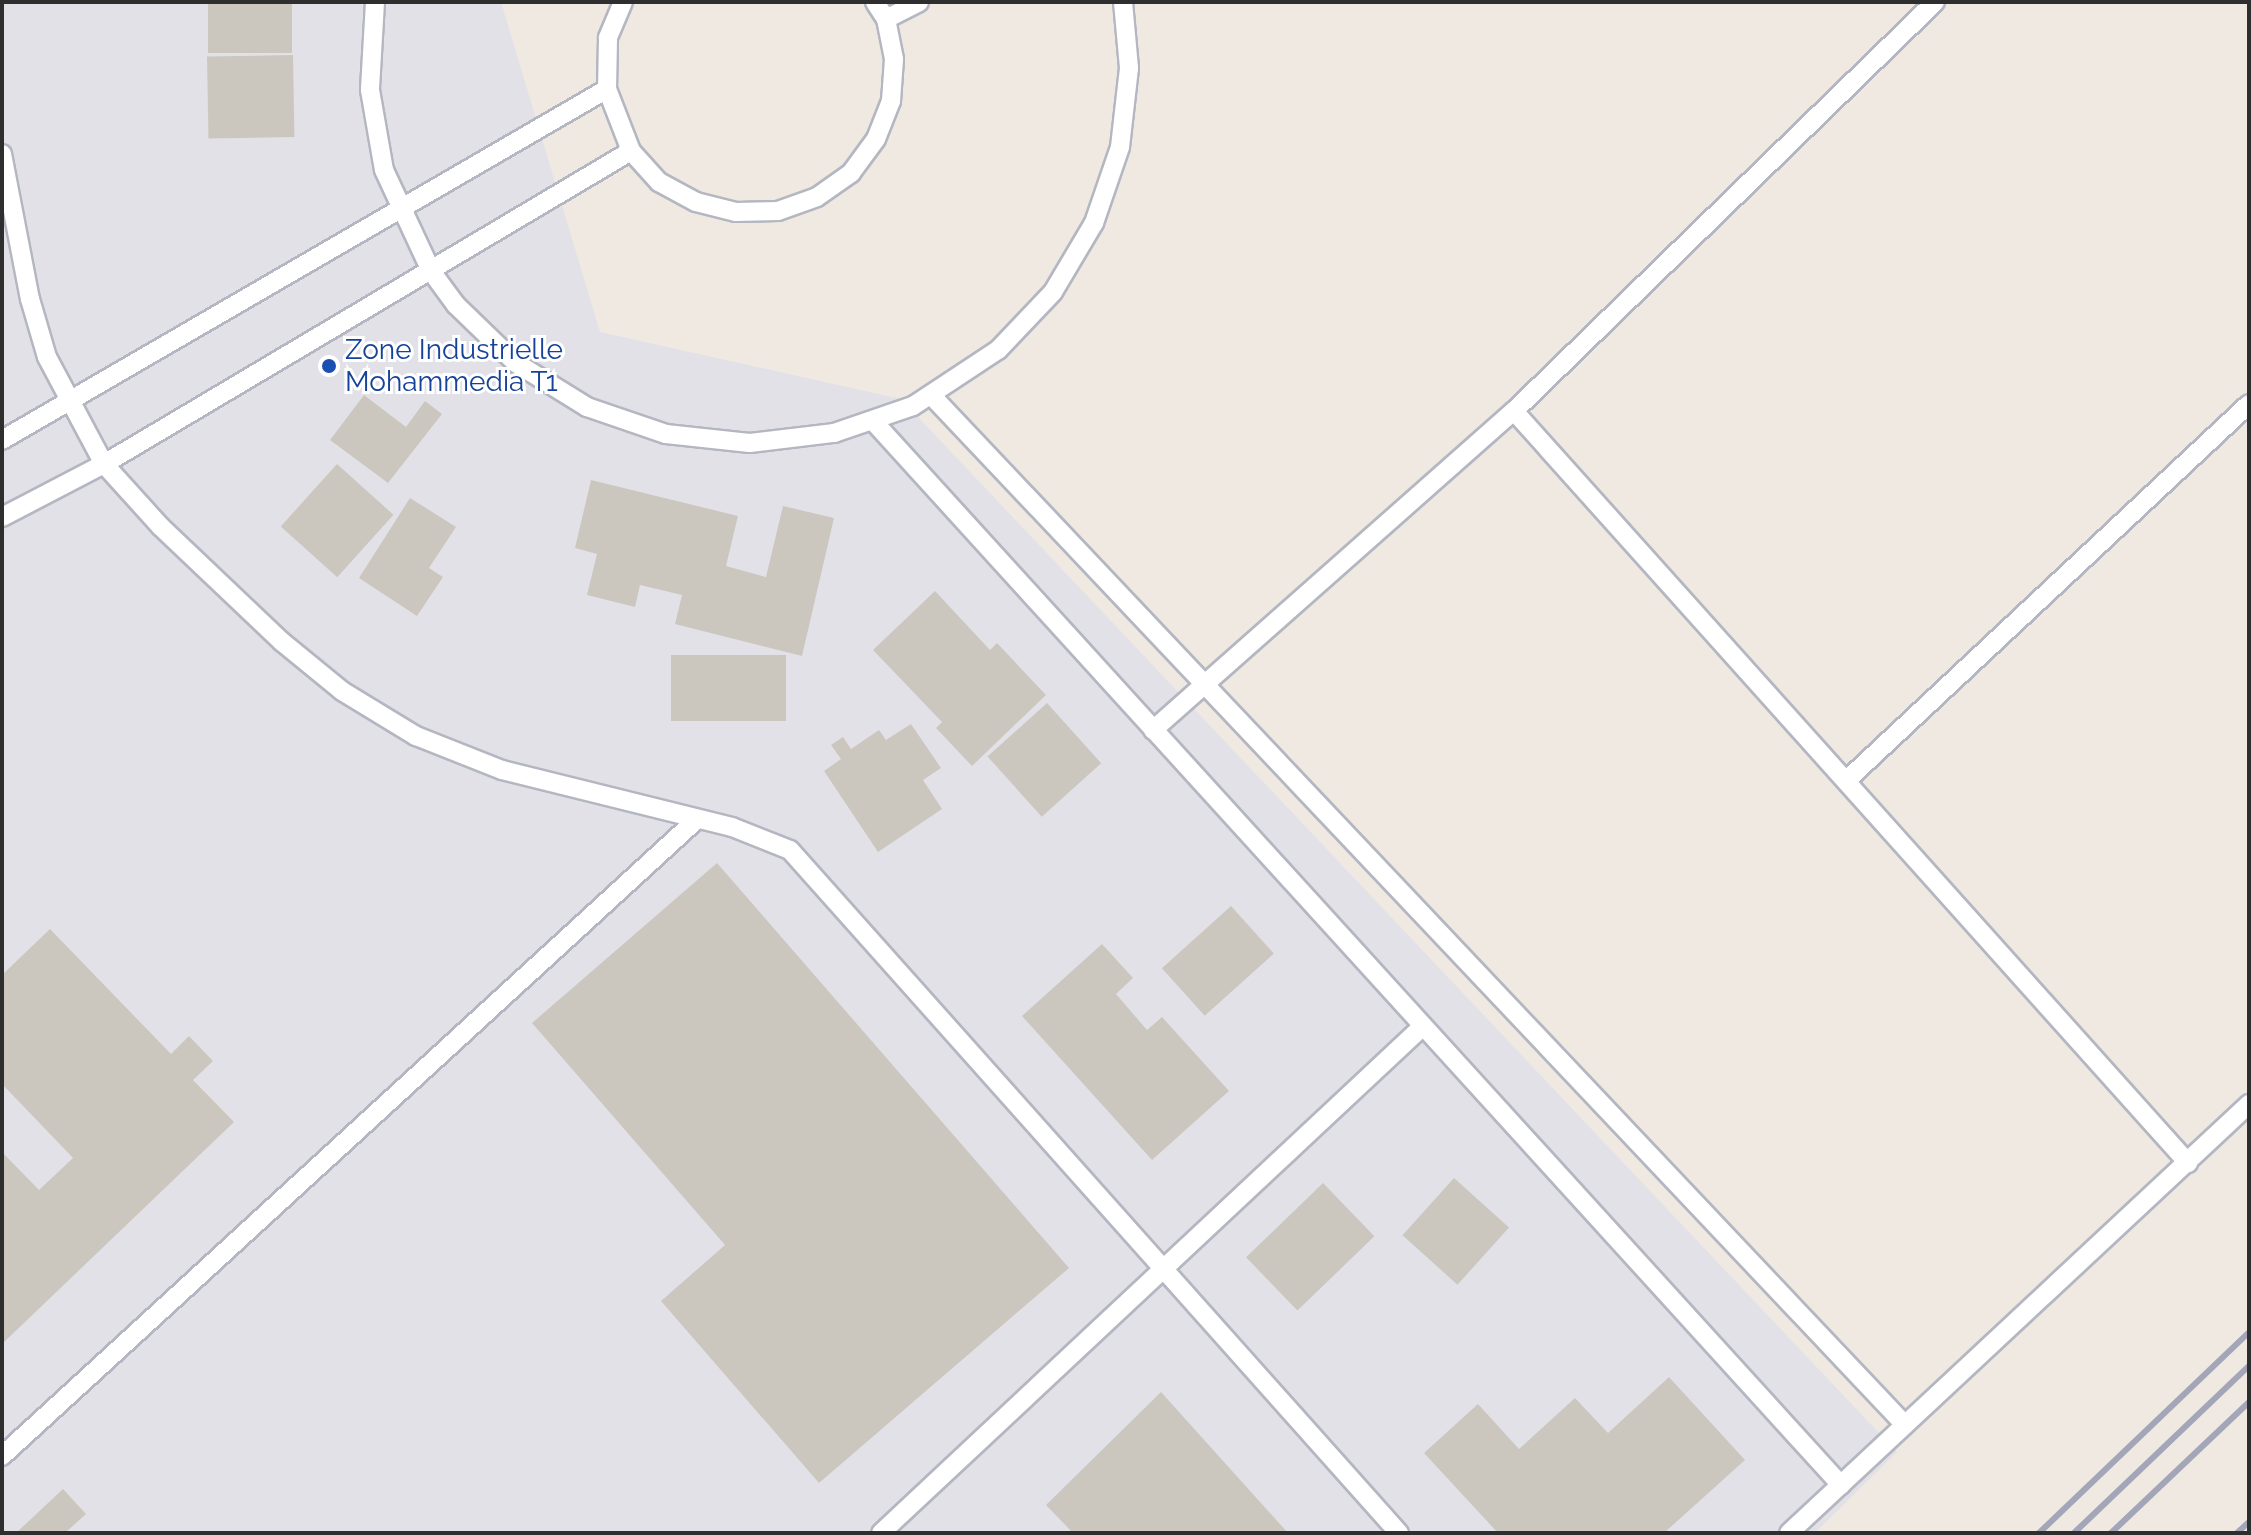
<!DOCTYPE html>
<style>
body{margin:0}
#map{position:relative;width:2251px;height:1535px;overflow:hidden;background:#efe9e1;font-family:Raleway,sans-serif}
div>[style]{position:absolute}
[style*='--x']{left:calc(var(--x)*1px);top:calc(var(--y)*1px);width:calc(var(--w)*1px);rotate:calc(var(--a)*1deg)}
.industrial>*{inset:0;background:#e3e1e8}
.building>*{inset:0;background:#cbc7bf;transform-origin:0 0}
.roads{filter:drop-shadow(2px 0 #b4b7c1) drop-shadow(-2px 0 #b4b7c1) drop-shadow(0 2px #b4b7c1) drop-shadow(0 -2px #b4b7c1)}
.lane>*{height:18px;margin:-9px;padding:0 9px;transform-origin:9px;border-radius:9px;background:#fff}
.rail>*{height:6px;margin:-3px;padding:0 3px;transform-origin:3px;border-radius:3px;background:#a3a6b8}
.dots>*{width:22px;height:22px;translate:-50% -50%;box-sizing:border-box;border:4px solid #fff;border-radius:50%}
span{translate:-50% -50%;white-space:nowrap;text-align:center;line-height:1.15;-webkit-text-stroke:6px #fff;paint-order:stroke}
.transit-label{font-size:28px;color:#164399}
.left{translate:0 -50%;text-align:left}
.frame{position:absolute;inset:0;border:4px solid #2e2e2e;pointer-events:none}
</style>
<div id="map">
<div class="industrial">
<i style="clip-path:polygon(2px 2px,501px 2px,600px 332px,901px 399px,1897px 1452px,1815px 1533px,2px 1533px)"></i>
</div>
<div class="building">
<i style="left:208px;top:2px;width:84px;height:51px"></i>
<i style="left:293px;top:55px;width:82px;height:86px;rotate:89deg"></i>
<i style="clip-path:polygon(364px 395px,406px 427px,425px 401px,442px 414px,388px 483px,330px 440px)"></i>
<i style="left:337px;top:464px;width:76px;height:84px;rotate:42deg"></i>
<i style="clip-path:polygon(591px 480px,738px 516px,726px 566px,766px 577px,783px 506px,834px 518px,802px 656px,675px 624px,682px 595px,640px 585px,635px 607px,587px 595px,597px 554px,575px 548px)"></i>
<i style="clip-path:polygon(410px 498px,456px 527px,429px 568px,443px 577px,417px 616px,359px 578px)"></i>
<i style="clip-path:polygon(935px 591px,990px 650px,997px 643px,1046px 695px,972px 766px,936px 728px,942px 722px,873px 650px)"></i>
<i style="left:671px;top:655px;width:115px;height:66px"></i>
<i style="left:1047px;top:703px;width:81px;height:80px;rotate:48deg"></i>
<i style="clip-path:polygon(911px 724px,941px 768px,923px 780px,942px 809px,878px 852px,824px 771px,841px 759px,831px 745px,843px 737px,851px 749px,879px 730px,886px 740px)"></i>
<i style="clip-path:polygon(717px 863px,1069px 1268px,819px 1483px,661px 1301px,725px 1245px,532px 1023px)"></i>
<i style="left:1231px;top:906px;width:64px;height:93px;rotate:48deg"></i>
<i style="clip-path:polygon(50px 929px,171px 1054px,189px 1036px,213px 1061px,193px 1080px,234px 1122px,2px 1344px,2px 1152px,39px 1190px,73px 1158px,2px 1084px,2px 975px)"></i>
<i style="clip-path:polygon(1102px 944px,1133px 978px,1116px 994px,1147px 1030px,1162px 1017px,1229px 1091px,1152px 1160px,1022px 1016px)"></i>
<i style="left:1454px;top:1178px;width:74px;height:77px;rotate:42deg"></i>
<i style="left:1323px;top:1183px;width:74px;height:107px;rotate:46deg"></i>
<i style="clip-path:polygon(1669px 1377px,1745px 1460px,1664px 1533px,1498px 1533px,1424px 1453px,1478px 1404px,1519px 1449px,1575px 1398px,1608px 1433px)"></i>
<i style="clip-path:polygon(1161px 1392px,1288px 1533px,1073px 1533px,1046px 1505px)"></i>
<i style="clip-path:polygon(63px 1489px,86px 1514px,65px 1533px,16px 1533px)"></i>
</div>
<div class="roads">
<div class="lane">
<i style="--x:375;--y:2;--w:88;--a:93.3"></i>
<i style="--x:370;--y:90;--w:81;--a:80.1"></i>
<i style="--x:384;--y:170;--w:111;--a:65"></i>
<i style="--x:431;--y:271;--w:42;--a:53.7"></i>
<i style="--x:456;--y:305;--w:83;--a:44"></i>
<i style="--x:516;--y:363;--w:84;--a:31.8"></i>
<i style="--x:587;--y:407;--w:83;--a:18.9"></i>
<i style="--x:666;--y:434;--w:84;--a:6.1"></i>
<i style="--x:750;--y:443;--w:85;--a:-6.8"></i>
<i style="--x:834;--y:433;--w:83;--a:-18.9"></i>
<i style="--x:913;--y:406;--w:102;--a:-33.4"></i>
<i style="--x:998;--y:350;--w:80;--a:-46.5"></i>
<i style="--x:1053;--y:292;--w:80;--a:-59.3"></i>
<i style="--x:1094;--y:223;--w:80;--a:-71.1"></i>
<i style="--x:1120;--y:147;--w:80;--a:-83.5"></i>
<i style="--x:1129;--y:68;--w:66;--a:-95.2"></i>
<i style="--x:623;--y:2;--w:39;--a:113"></i>
<i style="--x:608;--y:38;--w:51;--a:91.1"></i>
<i style="--x:607;--y:89;--w:66;--a:68.8"></i>
<i style="--x:631;--y:151;--w:42;--a:47.9"></i>
<i style="--x:659;--y:182;--w:42;--a:28.4"></i>
<i style="--x:696;--y:202;--w:41;--a:14"></i>
<i style="--x:736;--y:212;--w:42;--a:-1.4"></i>
<i style="--x:778;--y:211;--w:41;--a:-19.7"></i>
<i style="--x:817;--y:197;--w:42;--a:-35.2"></i>
<i style="--x:851;--y:173;--w:42;--a:-53.7"></i>
<i style="--x:876;--y:139;--w:41;--a:-68.5"></i>
<i style="--x:891;--y:101;--w:42;--a:-85.9"></i>
<i style="--x:894;--y:59;--w:41;--a:-101.3"></i>
<i style="--x:886;--y:19;--w:20;--a:-123"></i>
<i style="--x:886;--y:19;--w:37;--a:-27"></i>
<i style="--x:2;--y:154;--w:148;--a:79.1"></i>
<i style="--x:30;--y:299;--w:60;--a:73.7"></i>
<i style="--x:47;--y:357;--w:121;--a:62"></i>
<i style="--x:104;--y:464;--w:85;--a:47.9"></i>
<i style="--x:161;--y:527;--w:166;--a:43.5"></i>
<i style="--x:281;--y:641;--w:79;--a:39.3"></i>
<i style="--x:342;--y:691;--w:87;--a:31.3"></i>
<i style="--x:416;--y:736;--w:92;--a:21.6"></i>
<i style="--x:502;--y:770;--w:237;--a:13.9"></i>
<i style="--x:732;--y:827;--w:62;--a:21.6"></i>
<i style="--x:790;--y:850;--w:915;--a:48.28"></i>
<i style="--x:932;--y:396;--w:1416;--a:46.6"></i>
<i style="--x:1514;--y:411;--w:1010;--a:48.13"></i>
<i style="--x:874;--y:422;--w:1437;--a:47.71"></i>
<i style="--x:2;--y:440;--w:699;--a:-30.12"></i>
<i style="--x:2;--y:517;--w:115;--a:-27.5"></i>
<i style="--x:104;--y:464;--w:613;--a:-30.71"></i>
<i style="--x:1153;--y:730;--w:482;--a:-41.5"></i>
<i style="--x:1514;--y:411;--w:587;--a:-44.17"></i>
<i style="--x:1847;--y:780;--w:550;--a:-43.09"></i>
<i style="--x:2;--y:1456;--w:940;--a:-42.5"></i>
<i style="--x:881;--y:1533;--w:742;--a:-43.09"></i>
<i style="--x:1789;--y:1533;--w:629;--a:-43"></i>
</div>
</div>
<div class="rail">
<i style="--x:2039;--y:1533;--w:291;--a:-43.7"></i>
<i style="--x:2074;--y:1533;--w:242;--a:-43.7"></i>
<i style="--x:2111;--y:1533;--w:190;--a:-43.5"></i>
<i style="--x:2237;--y:1533;--w:16;--a:-43"></i>
</div>
<div class="dots">
<i style="left:329px;top:366px;background:#1a4fb4"></i>
</div>
<div class="transit-label">
<span class="left" style="left:345px;top:366px">Zone Industrielle<br>Mohammedia T1</span>
</div>
<div class="frame"></div>
</div>
